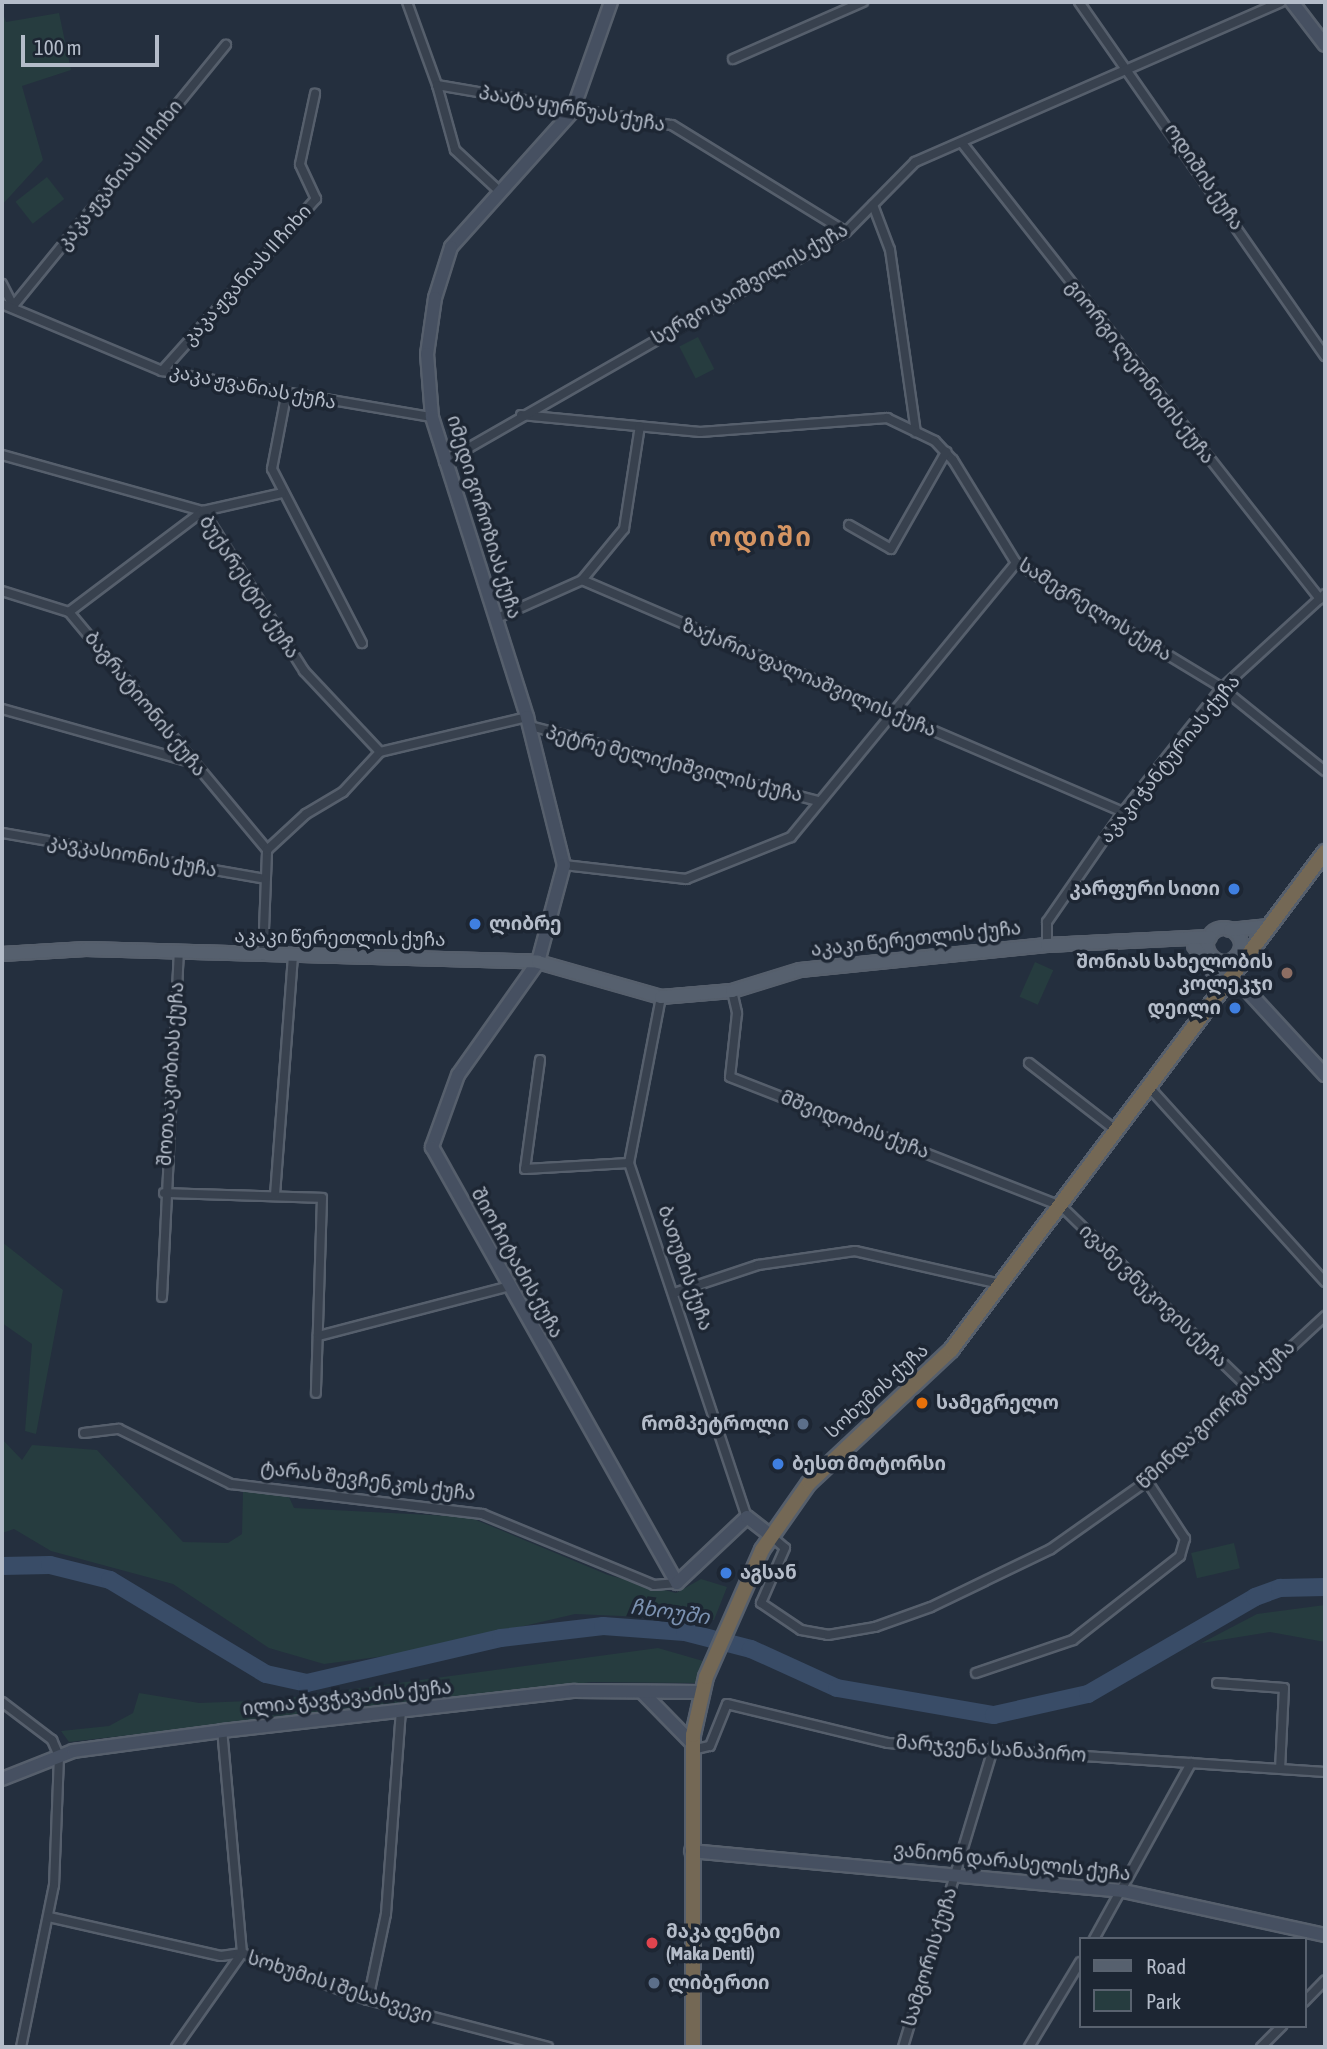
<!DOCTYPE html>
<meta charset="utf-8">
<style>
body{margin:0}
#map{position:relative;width:1327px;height:2049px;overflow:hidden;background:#242f3e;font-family:"Asap Condensed","Noto Sans Georgian",sans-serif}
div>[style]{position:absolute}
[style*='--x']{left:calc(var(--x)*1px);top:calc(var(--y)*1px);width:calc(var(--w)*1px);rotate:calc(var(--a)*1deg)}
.green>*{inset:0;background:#263c3f;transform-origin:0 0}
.river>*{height:18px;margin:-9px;padding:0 9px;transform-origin:9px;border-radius:9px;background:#394c67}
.roads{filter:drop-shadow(2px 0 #565f6c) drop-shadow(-2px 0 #565f6c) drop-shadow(0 2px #565f6c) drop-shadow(0 -2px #565f6c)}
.street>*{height:8px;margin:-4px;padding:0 4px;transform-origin:4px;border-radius:4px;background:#38414e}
.secondary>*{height:12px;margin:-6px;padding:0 6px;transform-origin:6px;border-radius:6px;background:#465061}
.primary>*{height:12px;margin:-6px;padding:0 6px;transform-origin:6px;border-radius:6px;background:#56606e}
.primary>.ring{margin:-6px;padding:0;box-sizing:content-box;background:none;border:12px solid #56606e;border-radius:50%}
.highway>*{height:14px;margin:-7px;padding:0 7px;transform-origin:7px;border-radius:7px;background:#746855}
.dots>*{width:19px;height:19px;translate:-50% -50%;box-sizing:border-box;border:4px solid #1d2633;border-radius:50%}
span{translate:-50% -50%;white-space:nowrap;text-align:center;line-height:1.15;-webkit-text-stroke:7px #1d2633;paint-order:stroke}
.street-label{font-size:19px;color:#b4bcc9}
.poi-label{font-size:19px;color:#b4bcc9;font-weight:700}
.right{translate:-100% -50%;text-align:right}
.left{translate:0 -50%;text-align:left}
.water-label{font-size:21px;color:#7c92b1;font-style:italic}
.district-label{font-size:26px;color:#d59563;font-weight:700;letter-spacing:2px}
.frame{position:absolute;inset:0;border:4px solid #b4bcc9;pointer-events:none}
.legend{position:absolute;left:1079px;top:1937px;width:228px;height:91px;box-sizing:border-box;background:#1d2633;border:2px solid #59626f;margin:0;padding:9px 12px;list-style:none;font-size:21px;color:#b4bcc9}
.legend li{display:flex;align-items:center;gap:14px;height:35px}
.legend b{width:35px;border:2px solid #59626f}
.scale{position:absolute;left:21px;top:35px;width:138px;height:32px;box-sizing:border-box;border:4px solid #b4bcc9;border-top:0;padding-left:9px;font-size:21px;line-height:24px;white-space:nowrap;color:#b4bcc9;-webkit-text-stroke:5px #1d2633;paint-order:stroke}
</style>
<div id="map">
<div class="green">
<i style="clip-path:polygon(2px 10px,6px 22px,59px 13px,71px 70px,22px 86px,43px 160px,2px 205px)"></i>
<i style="left:47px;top:177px;width:28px;height:40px;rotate:52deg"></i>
<i style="left:698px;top:337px;width:36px;height:21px;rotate:63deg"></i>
<i style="left:1035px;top:962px;width:20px;height:38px;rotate:24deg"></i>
<i style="clip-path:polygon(2px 1242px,63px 1290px,36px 1434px,25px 1431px,32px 1344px,2px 1323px)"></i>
<i style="clip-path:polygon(2px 1439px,22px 1460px,32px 1445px,97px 1450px,183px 1542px,228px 1543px,242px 1534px,243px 1491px,289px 1497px,294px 1508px,469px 1517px,608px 1575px,676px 1593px,701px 1579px,727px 1587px,714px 1620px,575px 1614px,408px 1653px,324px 1664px,269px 1648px,173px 1584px,51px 1551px,14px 1529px,2px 1533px)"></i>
<i style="left:1234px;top:1543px;width:26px;height:44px;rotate:77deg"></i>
<i style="clip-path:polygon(1325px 1605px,1325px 1642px,1270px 1632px,1202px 1643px,1171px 1659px,1257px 1614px)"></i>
<i style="clip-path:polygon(658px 1648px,703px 1661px,696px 1683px,592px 1682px,69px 1742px,61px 1731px,109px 1726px,133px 1713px,139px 1693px,199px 1703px,272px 1700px)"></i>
</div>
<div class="river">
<i style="--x:2;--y:1566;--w:48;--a:-1.2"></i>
<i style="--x:50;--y:1565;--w:62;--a:14"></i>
<i style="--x:110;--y:1580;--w:182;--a:31.1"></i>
<i style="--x:266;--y:1674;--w:42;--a:12.4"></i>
<i style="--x:307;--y:1683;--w:199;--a:-13.1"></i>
<i style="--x:501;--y:1638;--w:103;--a:-6.7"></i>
<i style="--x:603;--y:1626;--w:82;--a:4.2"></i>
<i style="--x:685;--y:1632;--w:68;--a:14.4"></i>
<i style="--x:751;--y:1649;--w:94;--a:24.4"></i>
<i style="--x:837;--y:1688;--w:159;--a:9.8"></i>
<i style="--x:994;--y:1715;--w:96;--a:-12.6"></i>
<i style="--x:1088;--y:1694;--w:193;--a:-30.1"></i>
<i style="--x:1255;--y:1597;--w:27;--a:-20"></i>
<i style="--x:1280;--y:1588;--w:45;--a:-1.3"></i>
</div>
<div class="roads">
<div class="street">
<i style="--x:407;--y:2;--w:88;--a:70.1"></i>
<i style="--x:437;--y:85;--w:238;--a:9.7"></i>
<i style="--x:672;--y:125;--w:204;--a:31.6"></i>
<i style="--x:1079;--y:2;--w:431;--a:55.2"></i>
<i style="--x:733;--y:59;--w:142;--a:-23.7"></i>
<i style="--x:437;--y:85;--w:67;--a:74.5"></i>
<i style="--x:455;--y:150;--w:57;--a:42.9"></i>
<i style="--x:962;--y:143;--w:580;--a:51.86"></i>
<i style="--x:873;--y:205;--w:48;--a:69.3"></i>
<i style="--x:890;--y:250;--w:184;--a:81.9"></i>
<i style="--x:2;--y:284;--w:25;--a:63"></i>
<i style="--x:13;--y:306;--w:337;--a:-50.8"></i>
<i style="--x:2;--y:304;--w:173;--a:22.7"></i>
<i style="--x:162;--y:371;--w:274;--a:9.7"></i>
<i style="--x:162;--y:371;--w:231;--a:-48.2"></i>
<i style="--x:316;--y:199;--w:38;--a:-115"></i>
<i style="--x:300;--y:164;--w:72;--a:-77.9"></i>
<i style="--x:286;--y:396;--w:74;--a:100.9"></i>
<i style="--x:272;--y:469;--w:196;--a:62.7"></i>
<i style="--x:521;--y:415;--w:180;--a:5.4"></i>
<i style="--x:700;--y:432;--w:188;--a:-4.3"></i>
<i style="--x:887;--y:418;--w:53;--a:25.6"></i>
<i style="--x:935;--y:441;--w:26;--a:47"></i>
<i style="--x:953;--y:460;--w:121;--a:58.5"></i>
<i style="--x:1016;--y:563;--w:241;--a:31.2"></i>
<i style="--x:1222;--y:688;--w:132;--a:38.9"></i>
<i style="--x:2;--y:455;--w:209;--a:15.6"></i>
<i style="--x:203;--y:511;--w:189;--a:57.7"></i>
<i style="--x:304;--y:671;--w:111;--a:46.8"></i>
<i style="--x:444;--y:462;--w:463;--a:-29.8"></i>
<i style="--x:846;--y:232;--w:98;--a:-45.4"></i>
<i style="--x:915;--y:162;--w:399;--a:-23.6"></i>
<i style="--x:849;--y:525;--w:48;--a:29.7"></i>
<i style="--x:891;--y:549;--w:112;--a:-60.4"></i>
<i style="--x:582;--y:580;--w:66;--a:-50.5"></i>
<i style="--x:624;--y:529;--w:104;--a:-81.2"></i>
<i style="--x:2;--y:591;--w:70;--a:17.4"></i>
<i style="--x:69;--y:612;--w:310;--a:50.2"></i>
<i style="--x:69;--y:612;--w:168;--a:-37"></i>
<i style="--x:203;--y:511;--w:81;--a:-12.8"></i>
<i style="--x:495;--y:619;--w:95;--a:-24.1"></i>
<i style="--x:582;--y:580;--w:589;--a:23.21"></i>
<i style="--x:2;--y:709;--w:196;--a:15.7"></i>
<i style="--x:530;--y:726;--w:298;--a:14.6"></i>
<i style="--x:2;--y:833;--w:263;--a:9.9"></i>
<i style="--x:564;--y:865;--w:123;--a:6.5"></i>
<i style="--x:686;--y:879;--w:113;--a:-21.8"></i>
<i style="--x:791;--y:837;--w:355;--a:-50.6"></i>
<i style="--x:1047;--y:945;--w:23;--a:-90"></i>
<i style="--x:1047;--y:922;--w:134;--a:-55.4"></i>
<i style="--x:1123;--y:812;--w:159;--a:-51.4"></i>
<i style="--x:1222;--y:688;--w:139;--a:-42.4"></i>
<i style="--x:263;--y:956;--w:106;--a:-87.8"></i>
<i style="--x:267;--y:850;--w:53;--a:-42.7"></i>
<i style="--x:306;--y:814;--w:43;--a:-30.7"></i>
<i style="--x:343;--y:792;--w:54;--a:-47.2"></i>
<i style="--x:380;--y:752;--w:151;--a:-13.4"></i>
<i style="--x:732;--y:991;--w:23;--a:77"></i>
<i style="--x:737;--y:1013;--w:64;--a:96.2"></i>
<i style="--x:730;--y:1077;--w:355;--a:21.3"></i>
<i style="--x:1061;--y:1206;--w:257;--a:44.1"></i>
<i style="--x:661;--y:997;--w:169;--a:100.9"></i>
<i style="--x:629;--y:1163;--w:373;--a:71.6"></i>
<i style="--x:540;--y:1060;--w:110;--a:97.8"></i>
<i style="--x:525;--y:1169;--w:104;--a:-3.3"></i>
<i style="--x:1029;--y:1063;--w:113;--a:37.8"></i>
<i style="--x:1148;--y:1086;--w:264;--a:47.9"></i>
<i style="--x:164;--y:1193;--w:158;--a:1.8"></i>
<i style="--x:322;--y:1198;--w:195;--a:91.8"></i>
<i style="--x:275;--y:1195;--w:241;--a:-85.7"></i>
<i style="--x:674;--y:1293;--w:89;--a:-18.4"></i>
<i style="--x:758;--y:1265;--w:98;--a:-8.2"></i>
<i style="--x:855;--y:1251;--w:149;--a:12.8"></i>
<i style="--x:162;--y:1297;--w:342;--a:-87.2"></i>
<i style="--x:318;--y:1336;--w:194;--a:-14.6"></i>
<i style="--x:84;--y:1433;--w:35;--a:-7"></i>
<i style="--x:119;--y:1429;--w:125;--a:26.2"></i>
<i style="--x:231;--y:1484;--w:253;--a:6.8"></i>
<i style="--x:482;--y:1514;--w:186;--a:22.4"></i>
<i style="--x:654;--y:1585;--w:23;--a:-5"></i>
<i style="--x:771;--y:1536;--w:18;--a:41"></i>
<i style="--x:785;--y:1548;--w:60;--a:113.6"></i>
<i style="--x:761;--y:1603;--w:48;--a:34"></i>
<i style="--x:801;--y:1630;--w:27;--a:10"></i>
<i style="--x:828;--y:1635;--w:48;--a:-9.7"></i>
<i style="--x:875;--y:1627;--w:59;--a:-19.7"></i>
<i style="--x:931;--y:1607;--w:133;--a:-25.8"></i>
<i style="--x:1051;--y:1549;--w:118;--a:-35.3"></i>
<i style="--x:1147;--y:1481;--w:243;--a:-42.8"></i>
<i style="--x:976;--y:1673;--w:102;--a:-18.8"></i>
<i style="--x:1073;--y:1640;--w:136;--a:-38.1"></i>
<i style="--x:1180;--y:1556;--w:18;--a:-74"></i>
<i style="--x:1185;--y:1539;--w:69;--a:-123.2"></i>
<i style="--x:1217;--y:1683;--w:67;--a:4.3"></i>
<i style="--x:1284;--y:1688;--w:81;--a:92.8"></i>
<i style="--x:2;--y:1702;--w:63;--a:37.2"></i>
<i style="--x:52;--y:1740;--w:17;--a:66"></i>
<i style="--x:59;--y:1756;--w:129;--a:92.2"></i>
<i style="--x:54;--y:1885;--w:165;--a:101.5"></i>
<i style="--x:692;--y:1750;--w:18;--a:-13"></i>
<i style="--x:710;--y:1746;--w:45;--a:-68"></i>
<i style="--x:727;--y:1704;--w:166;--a:13.6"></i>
<i style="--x:888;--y:1743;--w:438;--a:3.8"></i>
<i style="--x:49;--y:1917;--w:176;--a:12.8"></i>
<i style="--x:221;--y:1956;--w:21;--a:-8"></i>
<i style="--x:242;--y:1953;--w:134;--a:20.5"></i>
<i style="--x:368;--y:2000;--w:186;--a:14.6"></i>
<i style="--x:1094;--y:1939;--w:201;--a:-61.1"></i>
<i style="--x:368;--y:2000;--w:88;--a:-78.2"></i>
<i style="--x:386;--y:1914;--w:203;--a:-85.8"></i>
<i style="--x:1304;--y:2002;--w:30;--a:-46"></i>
<i style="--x:176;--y:2047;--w:115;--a:-54.9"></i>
<i style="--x:242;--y:1953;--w:223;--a:-95.1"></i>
<i style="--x:903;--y:2047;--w:314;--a:-73.2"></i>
<i style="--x:1029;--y:2047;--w:99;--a:-59"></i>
<i style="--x:1261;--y:2047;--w:30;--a:-45"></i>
</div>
<div class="secondary">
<i style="--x:611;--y:2;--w:117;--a:109.5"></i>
<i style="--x:572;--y:112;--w:181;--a:131.9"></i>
<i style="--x:451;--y:247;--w:53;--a:107.4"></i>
<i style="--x:435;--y:298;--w:57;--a:98.1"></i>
<i style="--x:427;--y:354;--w:63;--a:85.5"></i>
<i style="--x:432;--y:417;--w:315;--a:72.4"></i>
<i style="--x:527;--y:717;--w:153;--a:76"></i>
<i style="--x:564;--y:865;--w:100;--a:105"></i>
<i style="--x:538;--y:962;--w:138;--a:125.3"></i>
<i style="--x:458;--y:1075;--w:77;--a:109.9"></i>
<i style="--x:432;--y:1147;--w:500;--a:60.67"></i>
<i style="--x:677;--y:1583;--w:96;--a:-43.3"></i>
<i style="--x:747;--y:1517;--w:31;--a:38"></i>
<i style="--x:1292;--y:2;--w:54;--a:52.5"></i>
<i style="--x:1233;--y:975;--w:136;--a:47.4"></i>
<i style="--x:642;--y:1692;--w:71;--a:45.6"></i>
<i style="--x:2;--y:1779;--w:76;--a:-21.5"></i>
<i style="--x:73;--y:1751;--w:150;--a:-7.6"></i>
<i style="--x:222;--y:1731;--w:355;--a:-6.5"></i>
<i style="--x:575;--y:1691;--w:127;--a:0.5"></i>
<i style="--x:691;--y:1851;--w:434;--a:5.3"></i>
<i style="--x:1123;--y:1891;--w:207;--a:12.3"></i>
</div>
<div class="primary">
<i class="ring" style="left:1207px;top:928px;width:22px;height:22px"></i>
<i style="--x:1230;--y:930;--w:39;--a:-6"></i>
<i style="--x:1194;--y:946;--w:50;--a:53.1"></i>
<i style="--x:2;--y:954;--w:84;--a:-3.4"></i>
<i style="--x:86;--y:949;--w:452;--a:1.6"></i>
<i style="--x:538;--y:962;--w:128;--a:15.9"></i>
<i style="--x:661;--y:997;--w:71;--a:-4.8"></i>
<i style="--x:732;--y:991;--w:71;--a:-17.2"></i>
<i style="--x:800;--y:970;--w:248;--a:-5.8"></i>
<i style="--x:1047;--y:945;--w:163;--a:-2.8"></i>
</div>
<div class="highway">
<i style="--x:693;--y:2047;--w:312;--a:-90"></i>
<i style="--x:693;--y:1735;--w:59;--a:-77.4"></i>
<i style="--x:706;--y:1677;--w:139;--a:-66.2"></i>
<i style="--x:762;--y:1550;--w:82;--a:-55"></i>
<i style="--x:809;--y:1483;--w:195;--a:-43.1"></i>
<i style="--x:951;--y:1350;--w:623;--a:-53.09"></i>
</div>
</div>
<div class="dots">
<i style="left:1234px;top:889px;background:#3f7fe0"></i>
<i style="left:475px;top:924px;background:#3f7fe0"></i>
<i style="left:1287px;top:973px;background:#8d6e63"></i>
<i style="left:1235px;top:1008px;background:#3f7fe0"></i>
<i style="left:922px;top:1403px;background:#e8710a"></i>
<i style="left:803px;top:1424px;background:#5c6f8a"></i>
<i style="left:778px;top:1464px;background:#3f7fe0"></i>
<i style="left:726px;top:1573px;background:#3f7fe0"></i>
<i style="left:652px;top:1943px;background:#e0444e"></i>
<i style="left:654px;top:1983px;background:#5c6f8a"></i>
</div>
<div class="street-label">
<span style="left:572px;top:109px;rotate:10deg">პაატა ყურწუას ქუჩა</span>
<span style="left:120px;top:175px;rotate:-51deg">კაკა ჟვანიას III ჩიხი</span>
<span style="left:1204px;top:177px;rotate:56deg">ოდიშის ქუჩა</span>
<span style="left:247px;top:275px;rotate:-48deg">კაკა ჟვანიას II ჩიხი</span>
<span style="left:750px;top:284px;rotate:-30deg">სერგო ცაიშვილის ქუჩა</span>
<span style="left:1140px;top:372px;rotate:52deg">გიორგი ლეონიძის ქუჩა</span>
<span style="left:253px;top:387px;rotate:11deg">კაკა ჟვანიას ქუჩა</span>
<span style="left:484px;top:517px;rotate:73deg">იმედი გოროზიას ქუჩა</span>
<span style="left:249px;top:587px;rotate:57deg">ბუქარესტის ქუჩა</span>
<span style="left:1095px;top:610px;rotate:32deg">სამეგრელოს ქუჩა</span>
<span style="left:809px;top:678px;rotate:23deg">ზაქარია ფალიაშვილის ქუჩა</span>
<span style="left:145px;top:704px;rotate:51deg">ბაგრატიონის ქუჩა</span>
<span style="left:1170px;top:759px;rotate:-51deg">აკაკი ჭანტურიას ქუჩა</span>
<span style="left:674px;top:764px;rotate:14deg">პეტრე მელიქიშვილის ქუჩა</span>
<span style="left:132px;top:856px;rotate:10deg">კავკასიონის ქუჩა</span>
<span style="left:340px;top:938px;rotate:1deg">აკაკი წერეთლის ქუჩა</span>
<span style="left:916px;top:939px;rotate:-6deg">აკაკი წერეთლის ქუჩა</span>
<span style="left:171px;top:1074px;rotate:-86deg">შოთა აკობიას ქუჩა</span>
<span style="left:855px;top:1125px;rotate:21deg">მშვიდობის ქუჩა</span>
<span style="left:517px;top:1263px;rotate:61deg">შიო ჩიტაძის ქუჩა</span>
<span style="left:685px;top:1268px;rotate:71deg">ბათუმის ქუჩა</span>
<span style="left:1153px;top:1296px;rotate:44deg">ივანე ვნუკოვის ქუჩა</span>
<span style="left:877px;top:1391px;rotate:-42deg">სოხუმის ქუჩა</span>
<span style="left:1216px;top:1415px;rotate:-43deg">წმინდა გიორგის ქუჩა</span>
<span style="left:368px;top:1481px;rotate:7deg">ტარას შევჩენკოს ქუჩა</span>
<span style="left:347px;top:1698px;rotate:-6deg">ილია ჭავჭავაძის ქუჩა</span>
<span style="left:991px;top:1749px;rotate:4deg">მარჯვენა სანაპირო</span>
<span style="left:1012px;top:1862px;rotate:6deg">ვანიონ დარასელის ქუჩა</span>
<span style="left:930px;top:1957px;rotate:-73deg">სამგორის ქუჩა</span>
<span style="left:340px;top:1987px;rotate:18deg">სოხუმის I შესახვევი</span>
</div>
<div class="poi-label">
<span class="right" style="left:1220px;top:889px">კარფური სითი</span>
<span class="left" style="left:489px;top:924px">ლიბრე</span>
<span class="right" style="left:1273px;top:973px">შონიას სახელობის<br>კოლეკჯი</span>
<span class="right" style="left:1221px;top:1008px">დეილი</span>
<span class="left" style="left:936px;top:1403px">სამეგრელო</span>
<span class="right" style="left:789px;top:1424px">რომპეტროლი</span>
<span class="left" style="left:792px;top:1464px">ბესთ მოტორსი</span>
<span class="left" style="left:740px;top:1573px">აგსან</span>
<span class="left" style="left:666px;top:1943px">მაკა დენტი<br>(Maka Denti)</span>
<span class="left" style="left:668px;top:1983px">ლიბერთი</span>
</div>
<div class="water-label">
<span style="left:670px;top:1611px;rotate:8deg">ჩხოუში</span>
</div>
<div class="district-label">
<span style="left:761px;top:538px">ოდიში</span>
</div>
<div class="frame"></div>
<ul class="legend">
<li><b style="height:9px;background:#56606e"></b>Road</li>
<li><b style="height:19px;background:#263c3f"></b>Park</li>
</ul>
<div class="scale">100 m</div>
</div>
